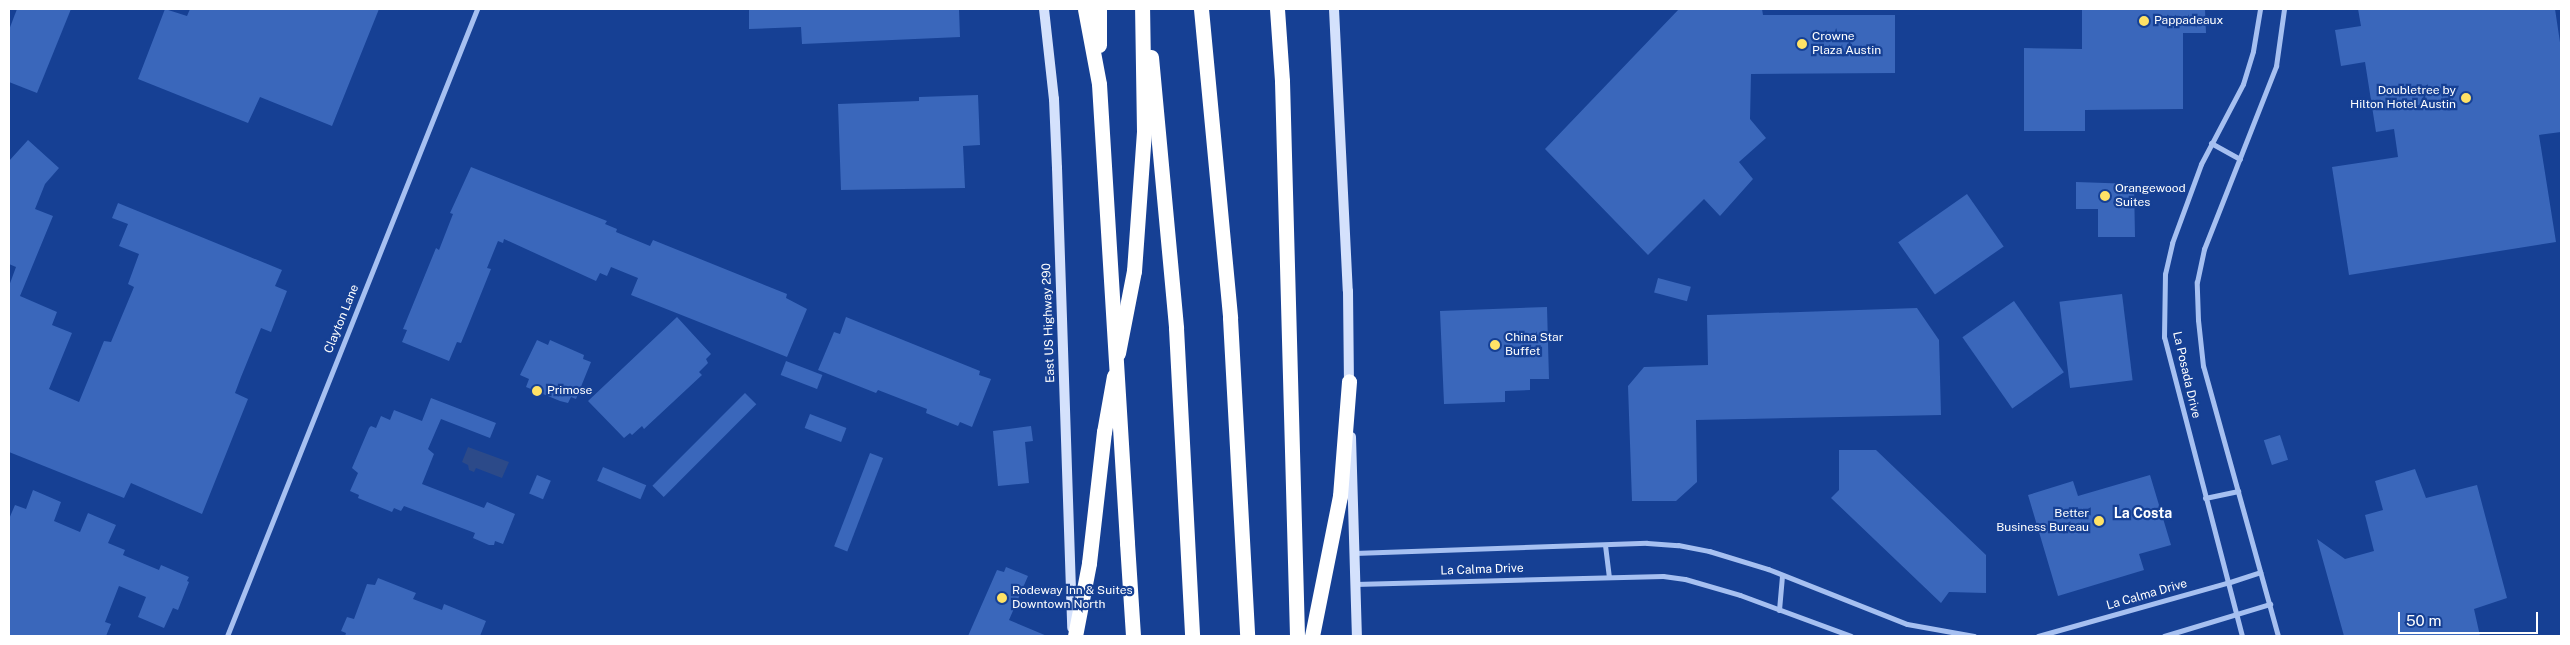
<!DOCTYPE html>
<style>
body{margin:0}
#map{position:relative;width:2570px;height:645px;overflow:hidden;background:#164094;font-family:"Public Sans",sans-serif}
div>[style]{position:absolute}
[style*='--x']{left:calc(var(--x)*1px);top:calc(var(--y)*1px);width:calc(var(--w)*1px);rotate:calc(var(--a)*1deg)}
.water>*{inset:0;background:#2c4a89}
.building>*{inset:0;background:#3a67bb;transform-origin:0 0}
.minor>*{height:5px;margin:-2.5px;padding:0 2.5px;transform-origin:2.5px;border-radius:2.5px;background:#a6c0f1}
.secondary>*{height:10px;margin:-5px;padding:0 5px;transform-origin:5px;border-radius:5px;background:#d4e1fc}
.motorway>*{height:15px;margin:-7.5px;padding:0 7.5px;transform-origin:7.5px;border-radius:7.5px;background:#fff}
.motorway-bridge>*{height:15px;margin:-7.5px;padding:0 7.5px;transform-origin:7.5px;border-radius:7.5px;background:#fff}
.dots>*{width:14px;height:14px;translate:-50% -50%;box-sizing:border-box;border:2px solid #164094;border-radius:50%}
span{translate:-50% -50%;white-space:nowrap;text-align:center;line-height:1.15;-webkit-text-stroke:4.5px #164094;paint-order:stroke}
.poi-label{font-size:12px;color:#fff}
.left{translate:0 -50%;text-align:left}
.right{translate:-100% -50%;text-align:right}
.street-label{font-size:12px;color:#fff}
.neighbourhood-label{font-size:14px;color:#fff;font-weight:700}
.frame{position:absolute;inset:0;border:10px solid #fff;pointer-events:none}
.scale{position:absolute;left:2398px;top:612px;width:140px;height:22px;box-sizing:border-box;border:2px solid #fff;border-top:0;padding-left:6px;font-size:15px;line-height:18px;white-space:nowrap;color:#fff;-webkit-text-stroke:4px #164094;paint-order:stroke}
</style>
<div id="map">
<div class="water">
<i style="clip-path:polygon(468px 447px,509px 462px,502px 478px,476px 468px,474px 472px,469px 470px,468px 465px,462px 462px)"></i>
</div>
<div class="building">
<i style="clip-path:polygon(17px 9px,71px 9px,37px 93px,9px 82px,9px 30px)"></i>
<i style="clip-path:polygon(165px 9px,187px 16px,190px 9px,379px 9px,332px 126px,260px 97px,248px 123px,138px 79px)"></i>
<i style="clip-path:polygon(749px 9px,959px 9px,960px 37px,802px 44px,801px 27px,749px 29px)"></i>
<i style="clip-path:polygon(1679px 9px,1762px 9px,1763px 15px,1895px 15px,1895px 73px,1751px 74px,1750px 119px,1766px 138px,1739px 162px,1753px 179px,1720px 216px,1704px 199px,1648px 255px,1545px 149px)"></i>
<i style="clip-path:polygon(2082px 9px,2205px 9px,2206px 33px,2183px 33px,2183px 109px,2085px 110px,2085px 131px,2024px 131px,2024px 48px,2082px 49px)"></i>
<i style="clip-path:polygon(2358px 9px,2555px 9px,2561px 49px,2561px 132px,2539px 135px,2556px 242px,2349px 275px,2332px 167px,2398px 157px,2394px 129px,2376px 132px,2365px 62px,2341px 66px,2335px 30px,2361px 26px)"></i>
<i style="clip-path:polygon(978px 95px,980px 145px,963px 146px,965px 188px,841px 190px,838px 104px,919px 101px,919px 97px)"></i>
<i style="clip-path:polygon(28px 140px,59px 168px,45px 184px,35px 209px,53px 216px,20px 296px,57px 312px,52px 325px,72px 333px,49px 389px,79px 402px,104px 341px,111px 342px,134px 287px,128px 284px,139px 254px,119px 246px,128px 224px,112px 218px,118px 203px,282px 270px,275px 286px,287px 291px,271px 332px,261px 328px,241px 377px,235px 393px,248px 399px,202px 514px,131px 483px,124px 498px,9px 452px,9px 286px,16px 267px,9px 264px,9px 161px)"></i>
<i style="clip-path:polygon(471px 167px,607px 221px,605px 224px,617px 229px,616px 232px,650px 246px,653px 240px,787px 294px,786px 298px,807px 309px,787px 357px,631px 295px,638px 278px,611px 267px,607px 276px,600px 273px,596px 281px,504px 239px,503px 243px,498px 241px,487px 268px,491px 269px,468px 326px,461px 343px,457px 342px,449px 361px,402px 342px,407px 330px,403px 329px,436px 248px,439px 250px,453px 214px,450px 213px)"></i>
<i style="clip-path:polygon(2076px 182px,2134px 184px,2135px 237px,2098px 237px,2098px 209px,2076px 209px)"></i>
<i style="left:1967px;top:194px;width:64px;height:84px;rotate:55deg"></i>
<i style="left:1658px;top:278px;width:34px;height:15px;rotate:15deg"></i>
<i style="left:2122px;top:294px;width:87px;height:63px;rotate:83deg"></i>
<i style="left:2014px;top:301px;width:87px;height:63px;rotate:55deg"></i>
<i style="clip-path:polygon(1547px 307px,1549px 379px,1530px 379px,1530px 390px,1505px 391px,1505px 402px,1444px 404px,1440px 311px)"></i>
<i style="clip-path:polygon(1917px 308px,1939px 340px,1941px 415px,1696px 420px,1697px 482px,1676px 501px,1632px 501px,1628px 386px,1644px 367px,1708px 365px,1707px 315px)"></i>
<i style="clip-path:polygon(677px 317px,711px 354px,706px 359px,708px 363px,699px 372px,702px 375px,644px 429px,642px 426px,632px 435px,630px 433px,624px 438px,588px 401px)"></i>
<i style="clip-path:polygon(846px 317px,980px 371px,979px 375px,991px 379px,972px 427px,960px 422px,958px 426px,926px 413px,927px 409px,878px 390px,876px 393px,818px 370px,834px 332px,840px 334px)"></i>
<i style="clip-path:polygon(537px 340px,548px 345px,550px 340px,584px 355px,583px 359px,591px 362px,576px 399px,571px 397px,568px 403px,560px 401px,526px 387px,529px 379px,520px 375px)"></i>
<i style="left:786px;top:361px;width:39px;height:15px;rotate:21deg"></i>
<i style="left:745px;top:393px;width:16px;height:131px;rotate:45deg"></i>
<i style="clip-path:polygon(431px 398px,496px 423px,490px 438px,441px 419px,428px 449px,434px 454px,422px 484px,484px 508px,487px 502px,515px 514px,503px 544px,495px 541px,494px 545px,489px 545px,473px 538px,475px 533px,404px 506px,401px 511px,394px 508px,392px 512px,358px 498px,359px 495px,350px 491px,358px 473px,352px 468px,369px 428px,371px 426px,376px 428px,381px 416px,390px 420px,394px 410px,422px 421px)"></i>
<i style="left:810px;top:414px;width:39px;height:15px;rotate:21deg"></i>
<i style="clip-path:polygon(1031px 426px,1033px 441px,1025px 442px,1029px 483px,998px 486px,993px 431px)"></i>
<i style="left:2280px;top:435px;width:26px;height:17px;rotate:72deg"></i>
<i style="clip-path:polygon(1839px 450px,1876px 450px,1986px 555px,1986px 593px,1949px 592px,1941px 603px,1831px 498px,1839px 490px)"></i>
<i style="left:870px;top:453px;width:14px;height:100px;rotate:21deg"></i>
<i style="left:603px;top:467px;width:47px;height:15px;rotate:23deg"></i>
<i style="clip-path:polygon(2415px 469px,2426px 498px,2477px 485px,2507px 598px,2474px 609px,2480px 636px,2344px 636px,2317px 539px,2345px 559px,2374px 551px,2365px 515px,2383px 510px,2375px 481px)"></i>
<i style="left:537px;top:475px;width:15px;height:20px;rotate:23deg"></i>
<i style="clip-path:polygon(2150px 475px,2171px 545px,2139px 554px,2144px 570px,2058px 596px,2028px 495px,2073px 481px,2078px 496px)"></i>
<i style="clip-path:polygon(33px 490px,61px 502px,54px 521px,80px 532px,88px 513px,116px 525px,108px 543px,125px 550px,123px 555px,159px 570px,161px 565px,189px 577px,187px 581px,189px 582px,178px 610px,173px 608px,164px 628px,138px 617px,146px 597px,119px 586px,105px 622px,111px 624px,106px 636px,9px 636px,9px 519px,15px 505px,26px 509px)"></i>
<i style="clip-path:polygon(1006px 567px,1028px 576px,1009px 620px,1047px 636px,968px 636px,997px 570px,1004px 572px)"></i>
<i style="clip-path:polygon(378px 578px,416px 593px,413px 599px,442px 610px,444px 604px,486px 621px,480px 636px,345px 636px,346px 633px,341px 631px,347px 617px,354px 619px,367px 584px,375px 585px)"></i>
</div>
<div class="minor">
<i style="--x:2211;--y:143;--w:33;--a:29"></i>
<i style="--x:2205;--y:498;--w:34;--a:-12"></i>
<i style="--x:1605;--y:545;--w:32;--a:83"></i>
<i style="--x:1354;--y:553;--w:293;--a:-2"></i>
<i style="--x:1647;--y:543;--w:31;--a:4"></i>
<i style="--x:1678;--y:545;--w:32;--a:11"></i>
<i style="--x:1709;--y:551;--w:62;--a:17"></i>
<i style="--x:1768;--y:569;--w:149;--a:21.6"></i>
<i style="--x:1907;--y:624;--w:68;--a:10.2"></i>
<i style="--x:1355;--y:584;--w:308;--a:-1.5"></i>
<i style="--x:1663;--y:576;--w:22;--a:8"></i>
<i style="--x:1685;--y:579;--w:57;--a:16.2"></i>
<i style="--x:1740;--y:595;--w:118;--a:20.3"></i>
<i style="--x:1779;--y:610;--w:35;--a:-85"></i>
<i style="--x:227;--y:636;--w:675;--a:-68.26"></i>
<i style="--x:2038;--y:636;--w:196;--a:-15.7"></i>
<i style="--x:2227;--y:583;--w:35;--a:-18"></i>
<i style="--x:2164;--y:636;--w:111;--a:-16.8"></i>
<i style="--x:2242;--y:636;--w:309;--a:-104.6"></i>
<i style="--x:2164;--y:337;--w:63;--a:-89.1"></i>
<i style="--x:2165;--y:274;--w:32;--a:-77"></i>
<i style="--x:2172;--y:243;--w:84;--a:-69.8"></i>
<i style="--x:2201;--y:164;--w:90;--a:-62.3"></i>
<i style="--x:2243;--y:84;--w:34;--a:-73"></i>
<i style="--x:2253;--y:51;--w:43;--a:-80.5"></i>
<i style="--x:2278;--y:636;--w:280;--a:-105.5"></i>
<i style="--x:2203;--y:366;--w:46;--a:-96.2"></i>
<i style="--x:2198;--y:320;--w:38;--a:-92"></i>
<i style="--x:2197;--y:282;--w:34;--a:-78"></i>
<i style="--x:2204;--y:249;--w:197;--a:-68.5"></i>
<i style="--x:2276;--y:66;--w:58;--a:-82"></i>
</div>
<div class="secondary">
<i style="--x:1044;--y:9;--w:91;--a:83.7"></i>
<i style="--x:1054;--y:99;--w:69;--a:87.5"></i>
<i style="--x:1057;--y:168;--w:460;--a:88.1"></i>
<i style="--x:1334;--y:9;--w:282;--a:87.2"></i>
<i style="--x:1348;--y:291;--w:94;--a:89.4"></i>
<i style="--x:1351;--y:437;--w:199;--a:88.3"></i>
</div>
<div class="motorway">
<i style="--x:1085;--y:9;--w:76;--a:79.4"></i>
<i style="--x:1099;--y:9;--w:36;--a:90"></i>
<i style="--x:1201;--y:9;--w:310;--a:84.6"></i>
<i style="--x:1230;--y:318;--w:318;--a:86.9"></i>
<i style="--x:1277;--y:9;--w:72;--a:86"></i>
<i style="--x:1282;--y:81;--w:555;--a:88.45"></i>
<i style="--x:1151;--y:57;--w:272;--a:84.7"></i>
<i style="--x:1176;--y:328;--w:308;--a:87"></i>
<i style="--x:1118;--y:353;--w:84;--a:-79"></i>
<i style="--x:1134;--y:271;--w:140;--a:-85.9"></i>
<i style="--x:1144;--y:131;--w:122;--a:-90.9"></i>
<i style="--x:1127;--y:543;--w:93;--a:86.3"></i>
<i style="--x:1075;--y:636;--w:74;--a:-79.1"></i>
<i style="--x:1089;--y:563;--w:132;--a:-83.5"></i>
<i style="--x:1104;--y:432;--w:57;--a:-79.9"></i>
<i style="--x:1312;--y:636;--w:143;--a:-78.7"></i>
<i style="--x:1340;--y:496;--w:115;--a:-85.5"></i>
</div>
<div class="motorway-bridge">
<i style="--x:1099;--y:84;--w:460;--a:86.5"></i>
</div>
<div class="dots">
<i style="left:2144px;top:21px;background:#ffe266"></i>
<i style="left:1802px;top:44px;background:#ffe266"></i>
<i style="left:2466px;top:98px;background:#ffe266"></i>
<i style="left:2105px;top:196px;background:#ffe266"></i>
<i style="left:1495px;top:345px;background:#ffe266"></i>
<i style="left:537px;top:391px;background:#ffe266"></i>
<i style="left:2099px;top:521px;background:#ffe266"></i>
<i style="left:1002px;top:598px;background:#ffe266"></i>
</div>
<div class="poi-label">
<span class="left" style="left:2154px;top:21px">Pappadeaux</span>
<span class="left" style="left:1812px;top:44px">Crowne<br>Plaza Austin</span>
<span class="right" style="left:2456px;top:98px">Doubletree by<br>Hilton Hotel Austin</span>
<span class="left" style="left:2115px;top:196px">Orangewood<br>Suites</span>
<span class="left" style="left:1505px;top:345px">China Star<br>Buffet</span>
<span class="left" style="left:547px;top:391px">Primose</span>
<span class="right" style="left:2089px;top:521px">Better<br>Business Bureau</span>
<span class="left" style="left:1012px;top:598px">Rodeway Inn &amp; Suites<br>Downtown North</span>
</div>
<div class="street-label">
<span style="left:342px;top:319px;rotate:-68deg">Clayton Lane</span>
<span style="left:1049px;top:323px;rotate:-92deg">East US Highway 290</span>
<span style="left:2186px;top:375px;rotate:77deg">La Posada Drive</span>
<span style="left:1482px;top:570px;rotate:-2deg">La Calma Drive</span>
<span style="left:2147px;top:595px;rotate:-16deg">La Calma Drive</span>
</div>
<div class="neighbourhood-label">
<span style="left:2143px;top:513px">La Costa</span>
</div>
<div class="frame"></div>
<div class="scale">50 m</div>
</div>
